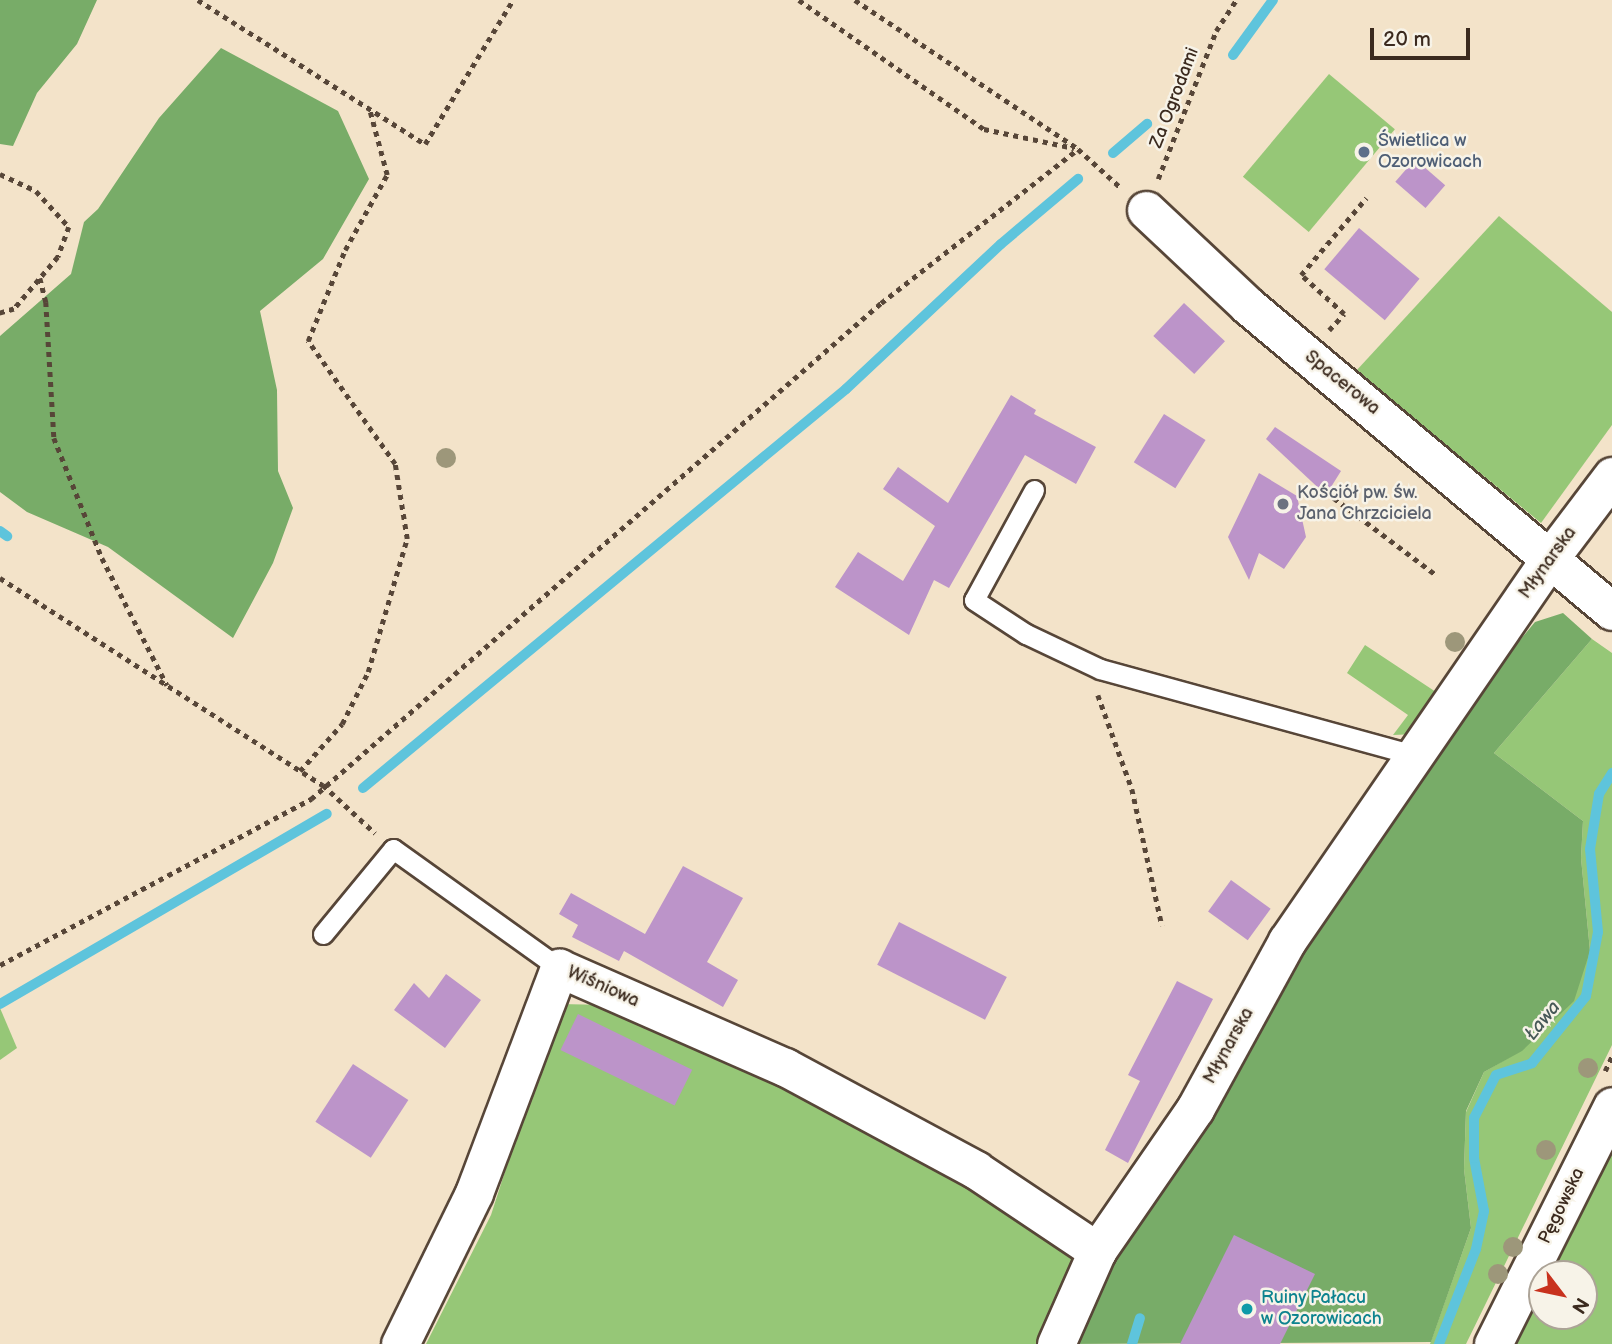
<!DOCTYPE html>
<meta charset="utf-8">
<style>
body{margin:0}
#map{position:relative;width:1612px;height:1344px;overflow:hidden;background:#f3e3c9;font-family:"Balsamiq Sans",sans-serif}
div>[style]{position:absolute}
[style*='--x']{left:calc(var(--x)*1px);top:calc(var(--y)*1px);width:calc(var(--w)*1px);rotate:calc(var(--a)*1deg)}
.green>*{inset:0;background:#96c777;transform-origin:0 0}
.forest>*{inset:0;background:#78ac68}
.stream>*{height:10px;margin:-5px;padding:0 5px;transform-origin:5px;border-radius:5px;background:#5ec4dc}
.building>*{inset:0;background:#bc94c9;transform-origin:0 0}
.path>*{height:4.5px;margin-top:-2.25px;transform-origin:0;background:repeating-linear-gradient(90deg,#574638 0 5px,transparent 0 10px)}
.roads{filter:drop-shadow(2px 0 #574638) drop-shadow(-2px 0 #574638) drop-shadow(0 2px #574638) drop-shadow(0 -2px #574638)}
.lane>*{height:19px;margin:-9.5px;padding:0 9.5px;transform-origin:9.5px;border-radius:9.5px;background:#fff}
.street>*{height:37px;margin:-18.5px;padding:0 18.5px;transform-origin:18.5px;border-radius:18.5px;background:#fff}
.trees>*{width:20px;height:20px;margin:-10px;border-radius:50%;background:#9d977a}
.dots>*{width:19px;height:19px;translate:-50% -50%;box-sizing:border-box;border:4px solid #f7f3e8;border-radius:50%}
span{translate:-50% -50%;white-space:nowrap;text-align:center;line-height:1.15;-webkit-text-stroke:5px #f7f3e8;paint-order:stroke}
.street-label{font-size:18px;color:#3b2a1e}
.service-label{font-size:18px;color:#4e5e75}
.left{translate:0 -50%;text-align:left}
.worship-label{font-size:18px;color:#5b616d}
.culture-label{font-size:18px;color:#0d838f}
.water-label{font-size:19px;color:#465857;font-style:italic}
.north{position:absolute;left:1528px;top:1260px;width:70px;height:70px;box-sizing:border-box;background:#f7f3e8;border:2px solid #aca397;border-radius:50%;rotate:122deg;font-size:19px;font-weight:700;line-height:28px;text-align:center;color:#3b2a1e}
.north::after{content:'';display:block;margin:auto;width:24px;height:32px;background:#c8321e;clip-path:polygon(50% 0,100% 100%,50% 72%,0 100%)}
.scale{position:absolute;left:1370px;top:28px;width:100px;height:32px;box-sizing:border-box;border:4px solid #3b2a1e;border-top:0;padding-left:9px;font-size:21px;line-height:24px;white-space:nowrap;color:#3b2a1e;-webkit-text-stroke:5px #f7f3e8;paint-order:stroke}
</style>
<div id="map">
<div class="green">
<i style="left:1329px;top:74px;width:86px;height:134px;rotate:40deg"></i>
<i style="clip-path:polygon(1499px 216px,1612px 312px,1612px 425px,1541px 523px,1356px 371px)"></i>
<i style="clip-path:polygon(1592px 639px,1612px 653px,1612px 1045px,1466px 1344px,1430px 1344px,1471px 1228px,1464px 1169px,1466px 1112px,1484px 1072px,1522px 1050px,1590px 951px,1581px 858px,1583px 821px,1494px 753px)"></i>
<i style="clip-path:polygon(1365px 645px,1442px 696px,1417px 734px,1393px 735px,1408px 715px,1347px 673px)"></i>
<i style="clip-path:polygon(559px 1004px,608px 1005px,757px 1068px,976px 1189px,1076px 1260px,1046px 1344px,426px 1344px,491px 1215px)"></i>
<i style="clip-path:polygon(0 1008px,17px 1048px,0 1060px)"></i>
<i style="clip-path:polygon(evenodd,1612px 1148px,1612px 1344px,1506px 1344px,1537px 1279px,1612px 1148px,1542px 1274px,1584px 1274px,1584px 1316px,1542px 1316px,1542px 1274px)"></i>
</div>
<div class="forest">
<i style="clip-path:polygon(0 0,97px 0,77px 44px,37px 93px,13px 146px,0 144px)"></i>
<i style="clip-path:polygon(221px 48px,338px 111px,369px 179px,323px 259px,260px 311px,277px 390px,278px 471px,293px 508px,273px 563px,233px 638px,108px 547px,27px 512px,0 492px,0 336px,71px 274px,84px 222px,98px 209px,159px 118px)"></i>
<i style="clip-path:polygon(1563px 613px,1592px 639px,1494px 753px,1583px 821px,1581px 858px,1590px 951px,1574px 1001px,1522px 1051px,1484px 1072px,1466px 1111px,1464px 1169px,1471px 1228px,1431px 1342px,1066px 1344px,1113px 1246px,1321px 918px,1475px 694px,1535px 622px)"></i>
</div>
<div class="stream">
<i style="--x:1233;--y:55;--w:68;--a:-54"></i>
<i style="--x:1113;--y:153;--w:45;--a:-40.5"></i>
<i style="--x:0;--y:531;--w:9;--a:36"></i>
<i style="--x:363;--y:788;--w:626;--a:-39.56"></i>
<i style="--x:846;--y:389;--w:212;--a:-43.1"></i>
<i style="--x:1001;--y:244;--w:101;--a:-40.2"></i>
<i style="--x:0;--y:1004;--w:378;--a:-30.2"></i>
<i style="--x:1132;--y:1344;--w:27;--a:-73"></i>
<i style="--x:1439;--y:1344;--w:102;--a:-68.7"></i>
<i style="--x:1476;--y:1249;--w:39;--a:-78"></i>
<i style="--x:1484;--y:1211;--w:54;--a:-100.7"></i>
<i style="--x:1474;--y:1158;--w:40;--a:-90"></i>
<i style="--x:1474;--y:1118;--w:48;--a:-62.9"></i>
<i style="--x:1496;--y:1075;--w:38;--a:-18"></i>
<i style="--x:1532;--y:1063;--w:86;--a:-51.1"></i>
<i style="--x:1586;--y:996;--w:65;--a:-79.4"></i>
<i style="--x:1598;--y:932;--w:83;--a:-95.5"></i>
<i style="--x:1590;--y:849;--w:56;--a:-80.7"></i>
<i style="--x:1599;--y:794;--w:25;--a:-58"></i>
</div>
<div class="building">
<i style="left:1415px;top:159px;width:40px;height:30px;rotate:41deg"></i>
<i style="left:1359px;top:228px;width:79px;height:54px;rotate:40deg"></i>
<i style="left:1184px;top:303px;width:56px;height:45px;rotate:43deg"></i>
<i style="clip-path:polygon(1011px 395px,1036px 410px,1034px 414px,1096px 447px,1076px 484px,1025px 455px,949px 588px,934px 580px,909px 635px,835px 587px,858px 552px,903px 581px,935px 526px,883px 489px,898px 467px,948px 503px)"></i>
<i style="left:1164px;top:414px;width:49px;height:57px;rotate:32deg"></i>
<i style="clip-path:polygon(1275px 427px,1341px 471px,1326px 495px,1266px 439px)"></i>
<i style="clip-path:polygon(1259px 473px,1297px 496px,1306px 537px,1284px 569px,1259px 553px,1249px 580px,1228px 537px)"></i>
<i style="clip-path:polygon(683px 866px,743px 898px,707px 962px,738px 980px,723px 1007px,624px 951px,619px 961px,572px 937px,578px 925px,559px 914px,571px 893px,645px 934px)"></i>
<i style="left:1231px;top:880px;width:49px;height:39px;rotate:36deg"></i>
<i style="left:899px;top:922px;width:121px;height:48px;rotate:27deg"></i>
<i style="clip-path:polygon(446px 974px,481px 1000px,445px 1048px,394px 1010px,414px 983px,429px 998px)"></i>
<i style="clip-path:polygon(1177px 981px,1213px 999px,1128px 1163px,1105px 1150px,1140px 1081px,1128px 1075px)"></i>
<i style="left:578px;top:1014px;width:127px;height:40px;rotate:26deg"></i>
<i style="left:353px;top:1064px;width:66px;height:69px;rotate:33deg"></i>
<i style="clip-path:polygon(1234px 1235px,1315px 1274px,1280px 1344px,1180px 1344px)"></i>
</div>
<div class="path">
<i style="--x:198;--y:0;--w:269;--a:32.4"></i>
<i style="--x:425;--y:144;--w:169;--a:-58.6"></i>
<i style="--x:799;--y:0;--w:226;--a:34.9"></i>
<i style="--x:984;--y:129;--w:92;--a:11.9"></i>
<i style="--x:855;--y:0;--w:268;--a:33.7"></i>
<i style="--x:1078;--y:149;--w:57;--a:42.1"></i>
<i style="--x:0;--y:174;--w:40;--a:25"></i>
<i style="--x:36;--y:191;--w:49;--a:47.5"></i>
<i style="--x:69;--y:227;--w:32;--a:110"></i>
<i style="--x:58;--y:257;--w:68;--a:130.2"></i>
<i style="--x:14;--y:309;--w:15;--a:164"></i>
<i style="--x:1158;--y:179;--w:159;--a:-68.6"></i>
<i style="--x:1216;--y:31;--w:37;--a:-57"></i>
<i style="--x:40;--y:278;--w:25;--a:76"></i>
<i style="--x:46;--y:302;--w:136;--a:86.6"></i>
<i style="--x:54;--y:438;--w:129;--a:68.2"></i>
<i style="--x:102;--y:558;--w:143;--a:62.9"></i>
<i style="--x:1329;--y:330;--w:22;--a:-47"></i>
<i style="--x:1344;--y:314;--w:58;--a:-137.8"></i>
<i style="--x:1301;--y:275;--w:101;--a:-49.8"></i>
<i style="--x:1326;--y:492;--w:136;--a:37"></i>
<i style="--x:0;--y:578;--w:384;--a:32.7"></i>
<i style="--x:323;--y:785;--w:71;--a:42.7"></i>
<i style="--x:1098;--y:695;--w:100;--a:70.1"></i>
<i style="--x:1132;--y:789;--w:140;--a:77.6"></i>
<i style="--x:300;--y:771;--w:63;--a:-48.2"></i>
<i style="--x:342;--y:724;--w:58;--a:-63.4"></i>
<i style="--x:368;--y:672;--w:139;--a:-73.7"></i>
<i style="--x:407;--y:539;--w:76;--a:-99.1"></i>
<i style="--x:395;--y:464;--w:151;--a:-125.3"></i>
<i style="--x:308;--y:341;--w:98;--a:-67.9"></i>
<i style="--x:345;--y:250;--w:86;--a:-60.8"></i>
<i style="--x:387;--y:175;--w:69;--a:-105"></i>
<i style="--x:0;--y:965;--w:353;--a:-28.1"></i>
<i style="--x:311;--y:799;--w:756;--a:-41.03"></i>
<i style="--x:881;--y:303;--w:250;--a:-38"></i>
<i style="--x:1605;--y:1071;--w:17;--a:-65"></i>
</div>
<div class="roads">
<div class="lane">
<i style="--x:1034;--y:490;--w:125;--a:118.6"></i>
<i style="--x:974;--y:600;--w:62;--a:33.2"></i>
<i style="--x:1026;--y:634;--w:82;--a:25.3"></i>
<i style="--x:1100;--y:669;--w:327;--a:15.3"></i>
<i style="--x:323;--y:934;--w:110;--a:-50.5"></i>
<i style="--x:393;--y:849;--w:204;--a:35.6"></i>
</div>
<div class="street">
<i style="--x:1146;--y:210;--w:139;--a:43.2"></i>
<i style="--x:1247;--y:305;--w:476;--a:40"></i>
<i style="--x:400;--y:1344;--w:168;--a:-63.9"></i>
<i style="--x:474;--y:1193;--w:241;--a:-69.3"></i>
<i style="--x:559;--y:968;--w:247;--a:23.7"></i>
<i style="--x:785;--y:1067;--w:217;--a:28.3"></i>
<i style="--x:976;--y:1170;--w:146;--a:33.8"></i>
<i style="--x:1056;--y:1344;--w:102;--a:-66.2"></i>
<i style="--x:1097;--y:1251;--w:173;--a:-55.4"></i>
<i style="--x:1195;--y:1109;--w:192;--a:-61.3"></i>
<i style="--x:1287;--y:941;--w:465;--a:-55.5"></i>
<i style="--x:1550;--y:558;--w:103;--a:-52.9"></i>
<i style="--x:1493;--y:1344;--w:266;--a:-63.4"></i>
</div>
</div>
<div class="trees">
<i style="left:446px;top:458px"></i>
<i style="left:1455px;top:642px"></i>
<i style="left:1588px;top:1068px"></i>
<i style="left:1546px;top:1150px"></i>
<i style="left:1513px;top:1247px"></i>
<i style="left:1498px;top:1274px"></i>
</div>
<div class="dots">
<i style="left:1364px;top:152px;background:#5c6f8a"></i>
<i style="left:1283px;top:504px;background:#6b7280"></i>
<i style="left:1247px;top:1309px;background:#0f9aa8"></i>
</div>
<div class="street-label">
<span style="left:1175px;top:98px;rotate:-69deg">Za Ogrodami</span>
<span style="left:1342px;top:383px;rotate:39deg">Spacerowa</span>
<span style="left:1548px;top:563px;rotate:-54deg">Młynarska</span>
<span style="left:603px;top:987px;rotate:24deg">Wiśniowa</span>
<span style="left:1229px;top:1046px;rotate:-61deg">Młynarska</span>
<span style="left:1562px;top:1206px;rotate:-64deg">Pęgowska</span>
</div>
<div class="service-label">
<span class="left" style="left:1378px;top:152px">Świetlica w<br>Ozorowicach</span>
</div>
<div class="worship-label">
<span class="left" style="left:1297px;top:504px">Kościół pw. św.<br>Jana Chrzciciela</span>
</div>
<div class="culture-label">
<span class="left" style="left:1261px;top:1309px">Ruiny Pałacu<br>w Ozorowicach</span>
</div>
<div class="water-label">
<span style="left:1543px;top:1021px;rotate:-51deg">Ława</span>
</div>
<div class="north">N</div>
<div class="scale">20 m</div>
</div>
